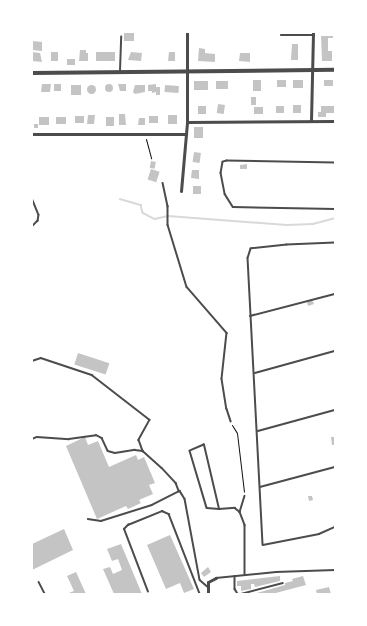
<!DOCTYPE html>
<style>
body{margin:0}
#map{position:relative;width:367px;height:626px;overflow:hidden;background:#fff;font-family:Rubik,sans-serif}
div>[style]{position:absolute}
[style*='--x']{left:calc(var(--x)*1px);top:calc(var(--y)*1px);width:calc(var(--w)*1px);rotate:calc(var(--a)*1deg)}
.stream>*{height:1.5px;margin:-0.75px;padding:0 0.75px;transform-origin:0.75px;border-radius:0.75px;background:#d9d9d9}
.building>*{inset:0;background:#c4c4c4;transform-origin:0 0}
.round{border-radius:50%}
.path>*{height:1px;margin:-0.5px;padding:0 0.5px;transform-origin:0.5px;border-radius:0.5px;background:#111}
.service>*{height:1.5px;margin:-0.75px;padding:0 0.75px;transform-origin:0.75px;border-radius:0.75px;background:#4c4c4c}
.minor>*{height:3px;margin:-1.5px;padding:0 1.5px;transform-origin:1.5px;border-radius:1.5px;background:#4c4c4c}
.tertiary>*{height:4px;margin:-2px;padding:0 2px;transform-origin:2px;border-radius:2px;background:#4c4c4c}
span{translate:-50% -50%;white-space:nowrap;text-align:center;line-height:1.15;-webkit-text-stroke:3px #fff;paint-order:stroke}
.frame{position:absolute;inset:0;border:33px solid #fff;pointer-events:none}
</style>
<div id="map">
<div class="stream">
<i style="--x:120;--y:199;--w:22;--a:16"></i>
<i style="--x:141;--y:205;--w:8;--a:76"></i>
<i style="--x:143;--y:213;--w:13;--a:27"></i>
<i style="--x:155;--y:219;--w:13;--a:-13"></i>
<i style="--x:168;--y:216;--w:119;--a:4.3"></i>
<i style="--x:287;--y:225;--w:26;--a:-2"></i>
<i style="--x:313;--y:224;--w:23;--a:-15"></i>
</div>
<div class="building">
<i style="left:124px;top:32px;width:10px;height:9px"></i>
<i style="clip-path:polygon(321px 36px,333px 36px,333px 38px,328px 38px,328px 51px,332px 51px,332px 61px,322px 61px)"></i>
<i style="clip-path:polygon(32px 41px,42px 42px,42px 51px,32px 50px)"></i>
<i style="clip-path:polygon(292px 44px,298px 44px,298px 60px,291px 60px)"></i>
<i style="clip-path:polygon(199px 48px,205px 49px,205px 53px,215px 54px,215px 62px,198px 61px)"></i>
<i style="clip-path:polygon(80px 50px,86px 50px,86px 53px,88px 53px,88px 61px,79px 61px)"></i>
<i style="clip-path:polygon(32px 52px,40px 53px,42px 62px,32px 61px)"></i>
<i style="left:51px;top:52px;width:7px;height:9px"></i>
<i style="left:96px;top:52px;width:19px;height:9px"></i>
<i style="clip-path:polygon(131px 52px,142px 53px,141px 61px,128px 60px)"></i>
<i style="clip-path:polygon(169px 52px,175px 52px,175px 61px,168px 61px)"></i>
<i style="clip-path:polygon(240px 53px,250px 53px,250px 62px,239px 61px)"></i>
<i style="left:67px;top:59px;width:8px;height:6px"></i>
<i style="left:253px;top:80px;width:8px;height:11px"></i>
<i style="left:277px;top:80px;width:9px;height:7px"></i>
<i style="left:293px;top:80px;width:10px;height:8px"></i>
<i style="left:324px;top:80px;width:9px;height:6px"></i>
<i style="left:194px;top:81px;width:14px;height:9px"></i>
<i style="left:216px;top:81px;width:12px;height:8px"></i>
<i class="round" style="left:105px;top:84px;width:8px;height:8px"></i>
<i style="clip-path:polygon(42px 84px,51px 84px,50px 92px,41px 92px)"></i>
<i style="left:54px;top:84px;width:7px;height:7px"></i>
<i style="clip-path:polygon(118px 84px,126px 84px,126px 91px,120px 91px)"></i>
<i style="clip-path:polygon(156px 84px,156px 87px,160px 87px,160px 95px,156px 95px,156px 92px,152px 93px,152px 91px,148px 91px,148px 85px)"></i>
<i class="round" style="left:86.5px;top:84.5px;width:9px;height:9px"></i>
<i style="left:71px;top:85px;width:10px;height:10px"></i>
<i style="clip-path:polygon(135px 85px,145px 85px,145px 92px,135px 94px,133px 92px)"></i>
<i style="left:165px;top:85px;width:14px;height:7px;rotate:4deg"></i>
<i style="left:251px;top:97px;width:5px;height:8px"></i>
<i style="left:218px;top:104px;width:7px;height:9px;rotate:8deg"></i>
<i style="left:293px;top:105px;width:8px;height:8px"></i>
<i style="left:198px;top:106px;width:8px;height:8px"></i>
<i style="left:276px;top:106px;width:8px;height:7px"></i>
<i style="clip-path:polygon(321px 106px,335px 106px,335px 113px,326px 113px,326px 117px,318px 117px,318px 112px,321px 112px)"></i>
<i style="left:254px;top:107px;width:9px;height:7px"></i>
<i style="clip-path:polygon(119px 114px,125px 114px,126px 125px,119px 125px)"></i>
<i style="clip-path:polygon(88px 115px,95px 115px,94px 124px,87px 124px)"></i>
<i style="left:168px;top:115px;width:9px;height:9px"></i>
<i style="left:75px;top:116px;width:9px;height:7px"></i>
<i style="left:149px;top:116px;width:9px;height:7px"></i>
<i style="left:39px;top:117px;width:10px;height:8px"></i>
<i style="left:56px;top:117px;width:10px;height:7px"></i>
<i style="left:106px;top:117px;width:8px;height:9px"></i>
<i style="clip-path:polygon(139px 118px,145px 118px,145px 125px,138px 125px)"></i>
<i style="left:34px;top:124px;width:4px;height:4px"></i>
<i style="left:194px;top:127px;width:9px;height:11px"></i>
<i style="left:194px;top:152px;width:7px;height:10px;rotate:8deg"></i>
<i style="left:151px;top:161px;width:5px;height:7px;rotate:11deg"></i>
<i style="clip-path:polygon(247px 164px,247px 169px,240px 169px,240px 165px)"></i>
<i style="left:151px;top:169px;width:9px;height:11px;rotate:18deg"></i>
<i style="clip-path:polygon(192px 170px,199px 170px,199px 179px,191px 178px)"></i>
<i style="left:193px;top:186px;width:8px;height:8px"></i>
<i style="clip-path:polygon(312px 300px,314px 304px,308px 306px,307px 302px)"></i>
<i style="left:78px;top:353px;width:33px;height:12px;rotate:18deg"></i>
<i style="clip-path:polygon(85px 437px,88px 445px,98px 441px,109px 467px,136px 455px,138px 460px,144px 457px,155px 483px,149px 485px,153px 494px,139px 500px,141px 503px,128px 509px,126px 506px,97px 519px,66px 446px)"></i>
<i style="clip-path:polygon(331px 437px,335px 437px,335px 445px,332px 445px)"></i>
<i style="clip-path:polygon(308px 496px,312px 496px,313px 500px,309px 501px)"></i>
<i style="clip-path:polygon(64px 529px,73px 550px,32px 570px,32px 544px)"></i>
<i style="clip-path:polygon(170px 535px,194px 589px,184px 593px,180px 583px,166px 589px,147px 545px)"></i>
<i style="clip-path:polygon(121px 544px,142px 594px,114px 594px,103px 569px,110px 567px,113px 574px,122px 570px,118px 559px,112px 561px,107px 549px)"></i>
<i style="clip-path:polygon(208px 567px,211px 572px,204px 577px,201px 573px)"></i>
<i style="clip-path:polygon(76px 572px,86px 594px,66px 594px,74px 591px,67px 576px)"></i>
<i style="clip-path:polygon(280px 576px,280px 581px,255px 587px,254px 584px,251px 584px,251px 589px,241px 591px,241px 586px,237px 586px,237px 581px)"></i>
<i style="clip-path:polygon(303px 576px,306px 585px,272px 594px,253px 594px,285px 585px,285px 583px,293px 581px,292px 579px)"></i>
<i style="clip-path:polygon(329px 587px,331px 594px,317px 594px,316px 590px)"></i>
</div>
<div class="path">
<i style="--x:146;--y:139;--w:20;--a:75"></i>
<i style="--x:232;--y:425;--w:9;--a:58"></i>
<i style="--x:237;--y:433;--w:59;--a:83.2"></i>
</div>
<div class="service">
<i style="--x:281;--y:35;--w:32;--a:0"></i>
<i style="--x:120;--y:71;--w:34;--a:-88"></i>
<i style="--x:335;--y:163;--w:108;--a:-178.9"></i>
<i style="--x:227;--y:161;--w:4;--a:166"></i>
<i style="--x:223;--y:162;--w:11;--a:100"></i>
<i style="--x:221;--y:173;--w:21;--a:79"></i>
<i style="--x:225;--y:194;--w:15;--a:58"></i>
<i style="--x:233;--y:207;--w:102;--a:1.1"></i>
<i style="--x:163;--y:183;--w:24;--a:78"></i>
<i style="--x:168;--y:206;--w:19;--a:90"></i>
<i style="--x:168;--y:225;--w:65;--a:73"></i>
<i style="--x:187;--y:287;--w:61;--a:49"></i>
<i style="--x:227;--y:333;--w:46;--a:96.2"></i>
<i style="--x:222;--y:379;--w:30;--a:81"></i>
<i style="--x:227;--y:409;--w:13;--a:72"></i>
<i style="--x:32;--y:198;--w:18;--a:68"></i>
<i style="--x:39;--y:215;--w:6;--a:99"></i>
<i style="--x:38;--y:221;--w:8;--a:135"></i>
<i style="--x:335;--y:243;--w:48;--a:177.6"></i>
<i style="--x:287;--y:245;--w:36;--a:174"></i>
<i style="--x:251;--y:249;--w:9;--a:108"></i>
<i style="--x:248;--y:258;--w:287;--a:87"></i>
<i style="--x:263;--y:545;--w:57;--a:-11.1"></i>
<i style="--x:319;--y:534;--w:17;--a:-24"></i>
<i style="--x:250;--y:316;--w:88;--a:-14.5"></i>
<i style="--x:32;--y:361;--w:9;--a:-18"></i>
<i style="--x:41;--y:358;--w:54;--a:18.4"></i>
<i style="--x:92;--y:375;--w:73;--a:37.8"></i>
<i style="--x:150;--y:420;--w:23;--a:119"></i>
<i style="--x:139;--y:440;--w:12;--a:70"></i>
<i style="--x:255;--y:373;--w:83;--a:-15.4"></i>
<i style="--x:258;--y:431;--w:80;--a:-15.3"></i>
<i style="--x:32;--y:439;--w:5;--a:-22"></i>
<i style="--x:37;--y:437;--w:32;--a:4"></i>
<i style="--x:69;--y:439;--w:27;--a:-8"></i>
<i style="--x:96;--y:435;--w:7;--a:27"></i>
<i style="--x:102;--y:438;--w:14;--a:65"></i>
<i style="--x:108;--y:451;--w:7;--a:16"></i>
<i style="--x:115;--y:453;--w:20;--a:-9"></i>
<i style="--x:135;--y:450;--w:8;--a:7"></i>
<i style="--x:143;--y:451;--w:25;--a:42"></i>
<i style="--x:162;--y:468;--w:21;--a:47"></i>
<i style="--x:176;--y:483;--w:9;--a:69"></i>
<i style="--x:260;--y:487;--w:78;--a:-14.9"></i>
<i style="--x:245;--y:496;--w:17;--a:107"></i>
<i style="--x:240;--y:512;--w:14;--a:69"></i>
<i style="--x:245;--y:525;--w:50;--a:90"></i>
<i style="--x:219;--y:509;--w:66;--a:-103.2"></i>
<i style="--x:204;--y:445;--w:15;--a:157"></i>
<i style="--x:190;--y:451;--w:59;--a:73.4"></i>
<i style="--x:207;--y:508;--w:12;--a:5"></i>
<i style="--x:219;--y:509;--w:16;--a:-4"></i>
<i style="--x:235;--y:508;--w:6;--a:39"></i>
<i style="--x:88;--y:519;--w:13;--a:9"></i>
<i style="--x:101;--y:521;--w:53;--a:-17.4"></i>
<i style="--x:152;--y:505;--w:31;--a:-27"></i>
<i style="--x:180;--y:491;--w:9;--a:58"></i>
<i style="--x:185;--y:499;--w:82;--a:79.5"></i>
<i style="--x:200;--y:580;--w:11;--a:41"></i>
<i style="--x:235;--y:576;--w:13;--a:90"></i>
<i style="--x:235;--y:589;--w:6;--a:59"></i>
<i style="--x:238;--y:594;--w:3;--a:0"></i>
<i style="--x:216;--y:578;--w:60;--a:-5.7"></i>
<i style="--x:276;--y:572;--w:59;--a:-1.9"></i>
<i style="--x:39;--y:582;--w:13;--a:63"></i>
<i style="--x:148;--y:592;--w:67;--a:-110.9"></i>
<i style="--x:124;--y:529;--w:6;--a:-45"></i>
<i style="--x:128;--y:525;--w:37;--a:-22"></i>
<i style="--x:162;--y:511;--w:8;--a:23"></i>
<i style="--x:169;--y:514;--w:86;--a:68.8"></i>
<i style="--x:241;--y:594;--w:43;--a:-14.7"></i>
</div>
<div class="minor">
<i style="--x:311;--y:121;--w:89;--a:-88.7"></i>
<i style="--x:187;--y:122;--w:148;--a:-0.4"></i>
<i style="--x:32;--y:134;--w:154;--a:0"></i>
<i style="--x:181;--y:191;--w:69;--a:-85"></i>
<i style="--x:187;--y:122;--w:90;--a:-90"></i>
<i style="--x:208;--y:594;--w:12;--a:-90"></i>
<i style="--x:208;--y:582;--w:9;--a:-27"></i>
</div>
<div class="tertiary">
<i style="--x:32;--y:73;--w:303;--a:-0.6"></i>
</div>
<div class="frame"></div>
</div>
